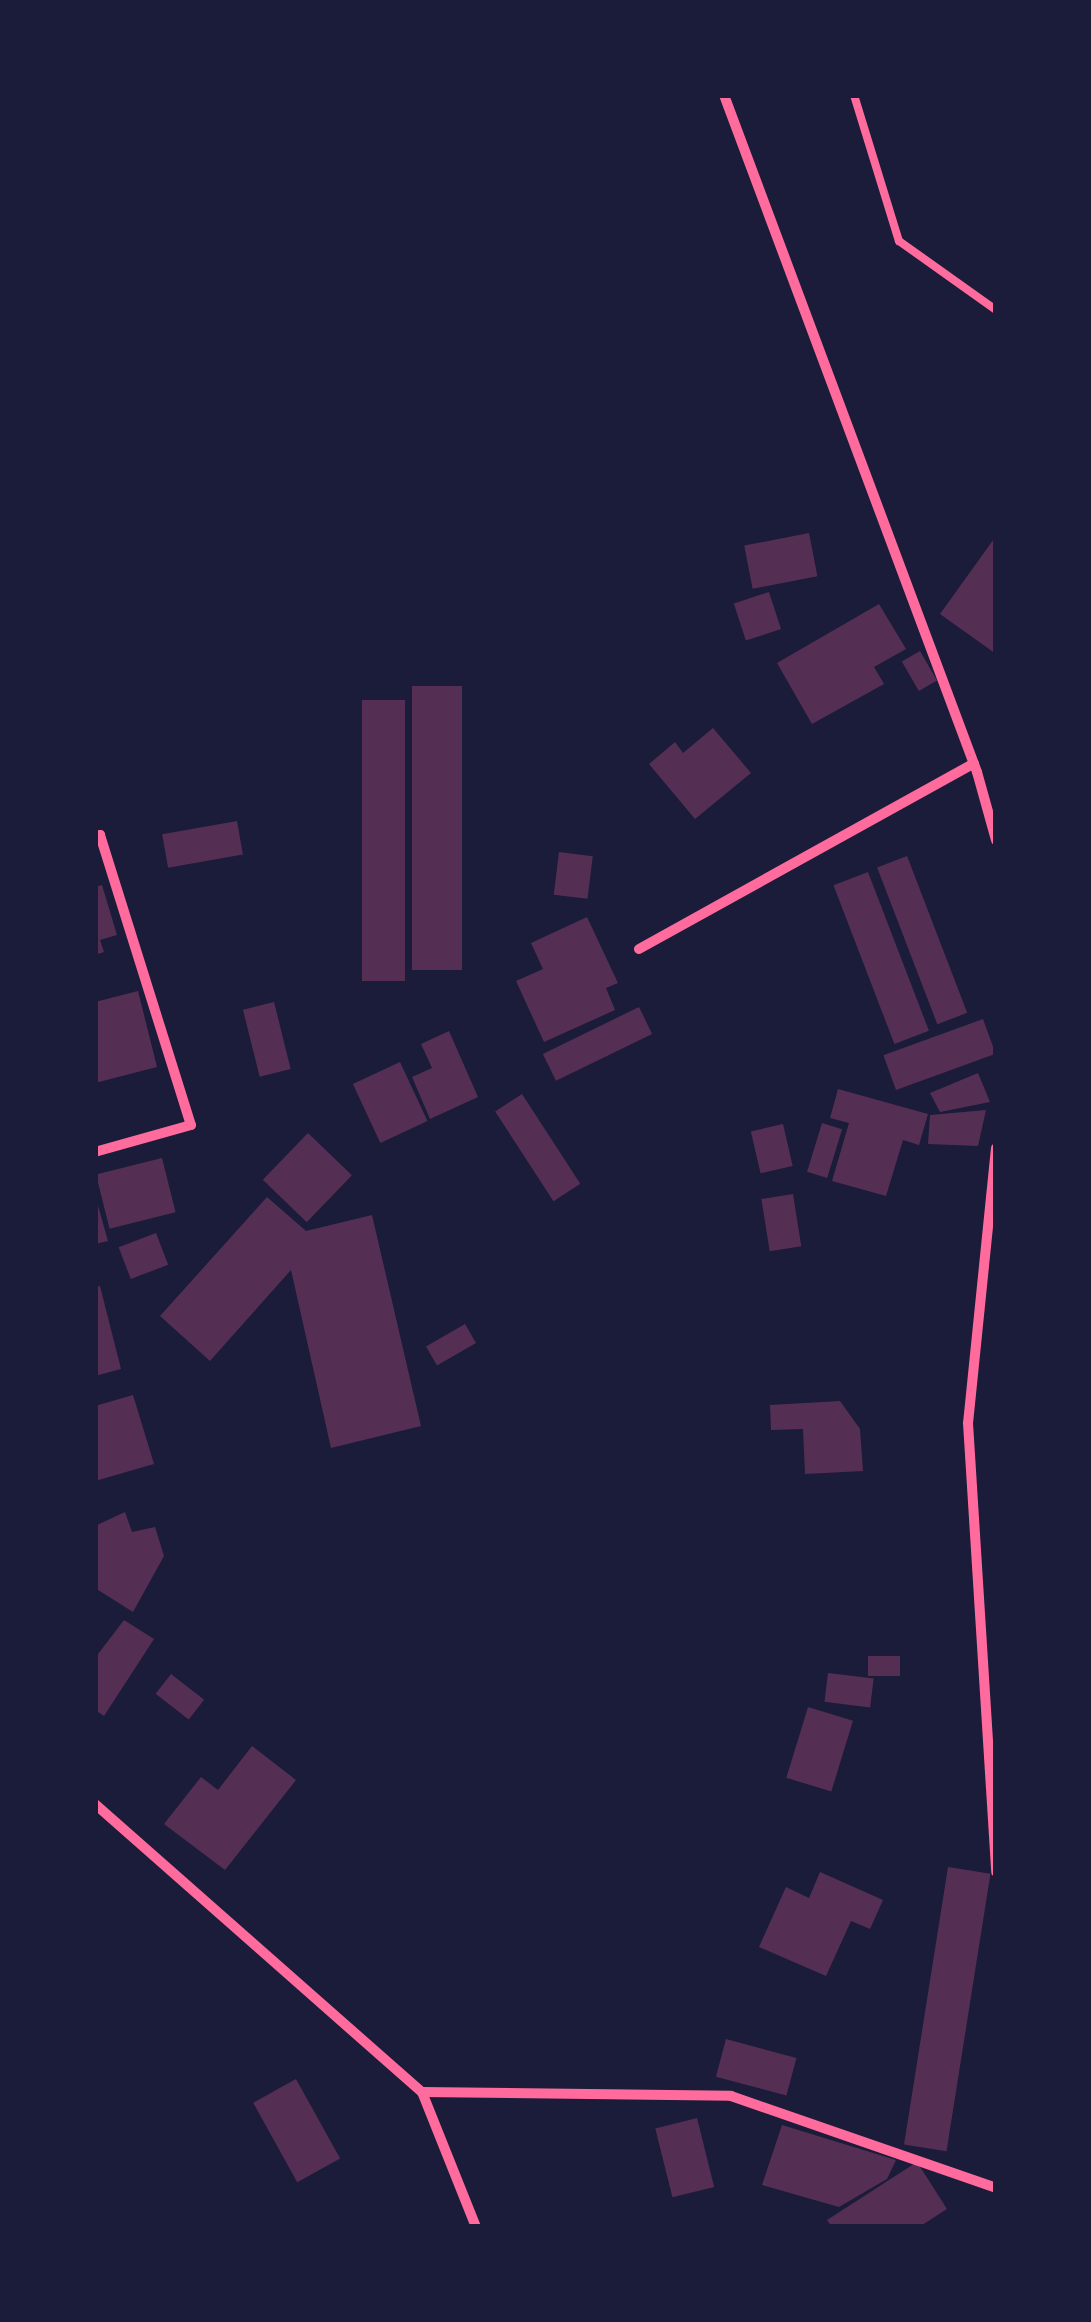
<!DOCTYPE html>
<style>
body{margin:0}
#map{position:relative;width:1091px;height:2322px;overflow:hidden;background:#1b1b3a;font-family:Arial,sans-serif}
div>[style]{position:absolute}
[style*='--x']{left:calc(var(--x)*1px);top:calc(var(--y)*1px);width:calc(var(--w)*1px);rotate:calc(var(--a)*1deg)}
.building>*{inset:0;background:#542f53;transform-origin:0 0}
.service>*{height:8px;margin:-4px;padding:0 4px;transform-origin:4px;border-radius:4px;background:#ff6b9d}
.minor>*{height:10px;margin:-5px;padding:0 5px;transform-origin:5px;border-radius:5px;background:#ff6b9d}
span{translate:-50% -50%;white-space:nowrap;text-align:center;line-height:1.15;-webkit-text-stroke:10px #1b1b3a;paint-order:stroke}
.frame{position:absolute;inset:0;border:98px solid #1b1b3a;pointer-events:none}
</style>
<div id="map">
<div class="building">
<i style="left:809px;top:533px;width:44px;height:66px;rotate:79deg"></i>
<i style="clip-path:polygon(996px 536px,996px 654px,940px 614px)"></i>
<i style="left:769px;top:592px;width:39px;height:37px;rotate:72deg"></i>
<i style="clip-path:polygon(879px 604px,906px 649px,874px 667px,884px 684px,812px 724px,777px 663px)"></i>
<i style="left:920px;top:651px;width:34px;height:21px;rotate:60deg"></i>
<i style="left:462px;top:686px;width:284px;height:50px;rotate:90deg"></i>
<i style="left:362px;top:700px;width:43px;height:281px"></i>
<i style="clip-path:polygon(713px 728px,751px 773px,695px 819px,649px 764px,675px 742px,683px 753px)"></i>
<i style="left:237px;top:821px;width:34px;height:76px;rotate:80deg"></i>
<i style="left:559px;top:852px;width:34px;height:43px;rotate:7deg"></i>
<i style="left:907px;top:856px;width:168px;height:32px;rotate:69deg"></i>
<i style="left:868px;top:872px;width:170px;height:37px;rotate:69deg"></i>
<i style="clip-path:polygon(102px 885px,117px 935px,100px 940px,104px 952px,95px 955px,95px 887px)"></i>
<i style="clip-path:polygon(587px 917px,618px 983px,606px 988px,615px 1010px,544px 1042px,516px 981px,543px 969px,531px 943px)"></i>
<i style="clip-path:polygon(138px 991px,157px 1067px,95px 1083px,95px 1002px)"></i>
<i style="left:274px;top:1002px;width:69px;height:32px;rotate:76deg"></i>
<i style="left:639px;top:1007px;width:30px;height:107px;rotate:64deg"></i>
<i style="left:983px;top:1019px;width:37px;height:106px;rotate:70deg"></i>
<i style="clip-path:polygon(449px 1031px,478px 1097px,430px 1119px,412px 1077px,432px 1068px,421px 1044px)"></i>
<i style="left:400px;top:1062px;width:65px;height:52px;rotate:65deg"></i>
<i style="clip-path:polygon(978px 1073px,990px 1102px,940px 1112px,930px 1093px)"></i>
<i style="clip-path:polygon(838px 1089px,928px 1114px,919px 1145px,903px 1140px,886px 1196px,832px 1181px,849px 1123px,830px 1118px)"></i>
<i style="left:522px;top:1094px;width:107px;height:32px;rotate:57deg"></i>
<i style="clip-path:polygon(986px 1110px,978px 1146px,928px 1144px,930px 1115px)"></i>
<i style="left:822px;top:1123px;width:21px;height:51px;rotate:17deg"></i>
<i style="left:783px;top:1124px;width:43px;height:33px;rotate:77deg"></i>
<i style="left:308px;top:1133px;width:61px;height:65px;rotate:44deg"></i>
<i style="left:162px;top:1158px;width:56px;height:68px;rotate:76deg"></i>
<i style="left:793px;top:1194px;width:53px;height:32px;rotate:81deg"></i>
<i style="clip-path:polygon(95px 1195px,108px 1241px,95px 1244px)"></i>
<i style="clip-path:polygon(267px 1197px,306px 1231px,372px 1215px,421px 1426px,331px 1448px,291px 1270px,210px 1361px,160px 1316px)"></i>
<i style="left:156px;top:1233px;width:34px;height:40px;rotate:69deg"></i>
<i style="clip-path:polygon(100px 1286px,121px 1369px,95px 1376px,95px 1287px)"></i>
<i style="left:465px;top:1324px;width:22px;height:45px;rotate:60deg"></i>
<i style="clip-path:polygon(133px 1395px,154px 1464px,95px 1481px,95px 1406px)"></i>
<i style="clip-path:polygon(840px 1401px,860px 1429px,863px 1471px,805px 1474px,803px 1429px,771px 1430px,770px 1405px)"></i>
<i style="clip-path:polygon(125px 1512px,132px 1532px,155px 1527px,164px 1556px,133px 1612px,95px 1588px,95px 1526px)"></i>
<i style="clip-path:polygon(124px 1620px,154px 1639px,104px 1716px,95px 1710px,95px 1658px)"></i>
<i style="left:900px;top:1656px;width:20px;height:32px;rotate:90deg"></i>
<i style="left:828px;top:1673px;width:46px;height:29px;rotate:7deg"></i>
<i style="left:171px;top:1674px;width:42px;height:25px;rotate:38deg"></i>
<i style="left:808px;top:1707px;width:47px;height:74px;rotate:17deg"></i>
<i style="clip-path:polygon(252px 1746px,296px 1780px,225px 1870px,164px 1824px,201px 1777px,218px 1790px)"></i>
<i style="left:948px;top:1867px;width:43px;height:281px;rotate:9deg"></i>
<i style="clip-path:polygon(820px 1872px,883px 1900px,870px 1929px,851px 1921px,826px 1976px,759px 1947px,786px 1887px,809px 1898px)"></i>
<i style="left:726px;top:2039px;width:73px;height:39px;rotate:15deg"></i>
<i style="left:296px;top:2079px;width:91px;height:49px;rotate:61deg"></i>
<i style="left:697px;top:2118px;width:71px;height:43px;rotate:76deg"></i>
<i style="clip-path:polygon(782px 2125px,896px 2160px,887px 2179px,839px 2207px,762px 2185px)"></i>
<i style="clip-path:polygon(917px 2162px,947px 2209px,919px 2227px,832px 2227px,827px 2220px)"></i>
</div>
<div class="service">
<i style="--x:854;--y:95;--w:153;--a:72.9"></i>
<i style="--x:899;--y:241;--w:119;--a:35.4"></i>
</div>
<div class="minor">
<i style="--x:724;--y:95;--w:723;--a:69.51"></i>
<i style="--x:977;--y:772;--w:71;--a:74.4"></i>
<i style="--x:95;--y:838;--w:6;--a:-31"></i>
<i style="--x:100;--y:835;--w:304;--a:72.6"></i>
<i style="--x:191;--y:1125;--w:100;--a:164.3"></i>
<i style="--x:639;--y:949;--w:383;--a:-29"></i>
<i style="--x:996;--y:1148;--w:276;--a:95.8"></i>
<i style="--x:968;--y:1423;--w:450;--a:86.4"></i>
<i style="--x:95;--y:1804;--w:436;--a:41.4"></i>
<i style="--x:422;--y:2092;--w:145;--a:68.2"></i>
<i style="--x:422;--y:2092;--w:309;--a:0.7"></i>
<i style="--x:731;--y:2096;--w:281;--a:19.1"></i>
</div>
<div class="frame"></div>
</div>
